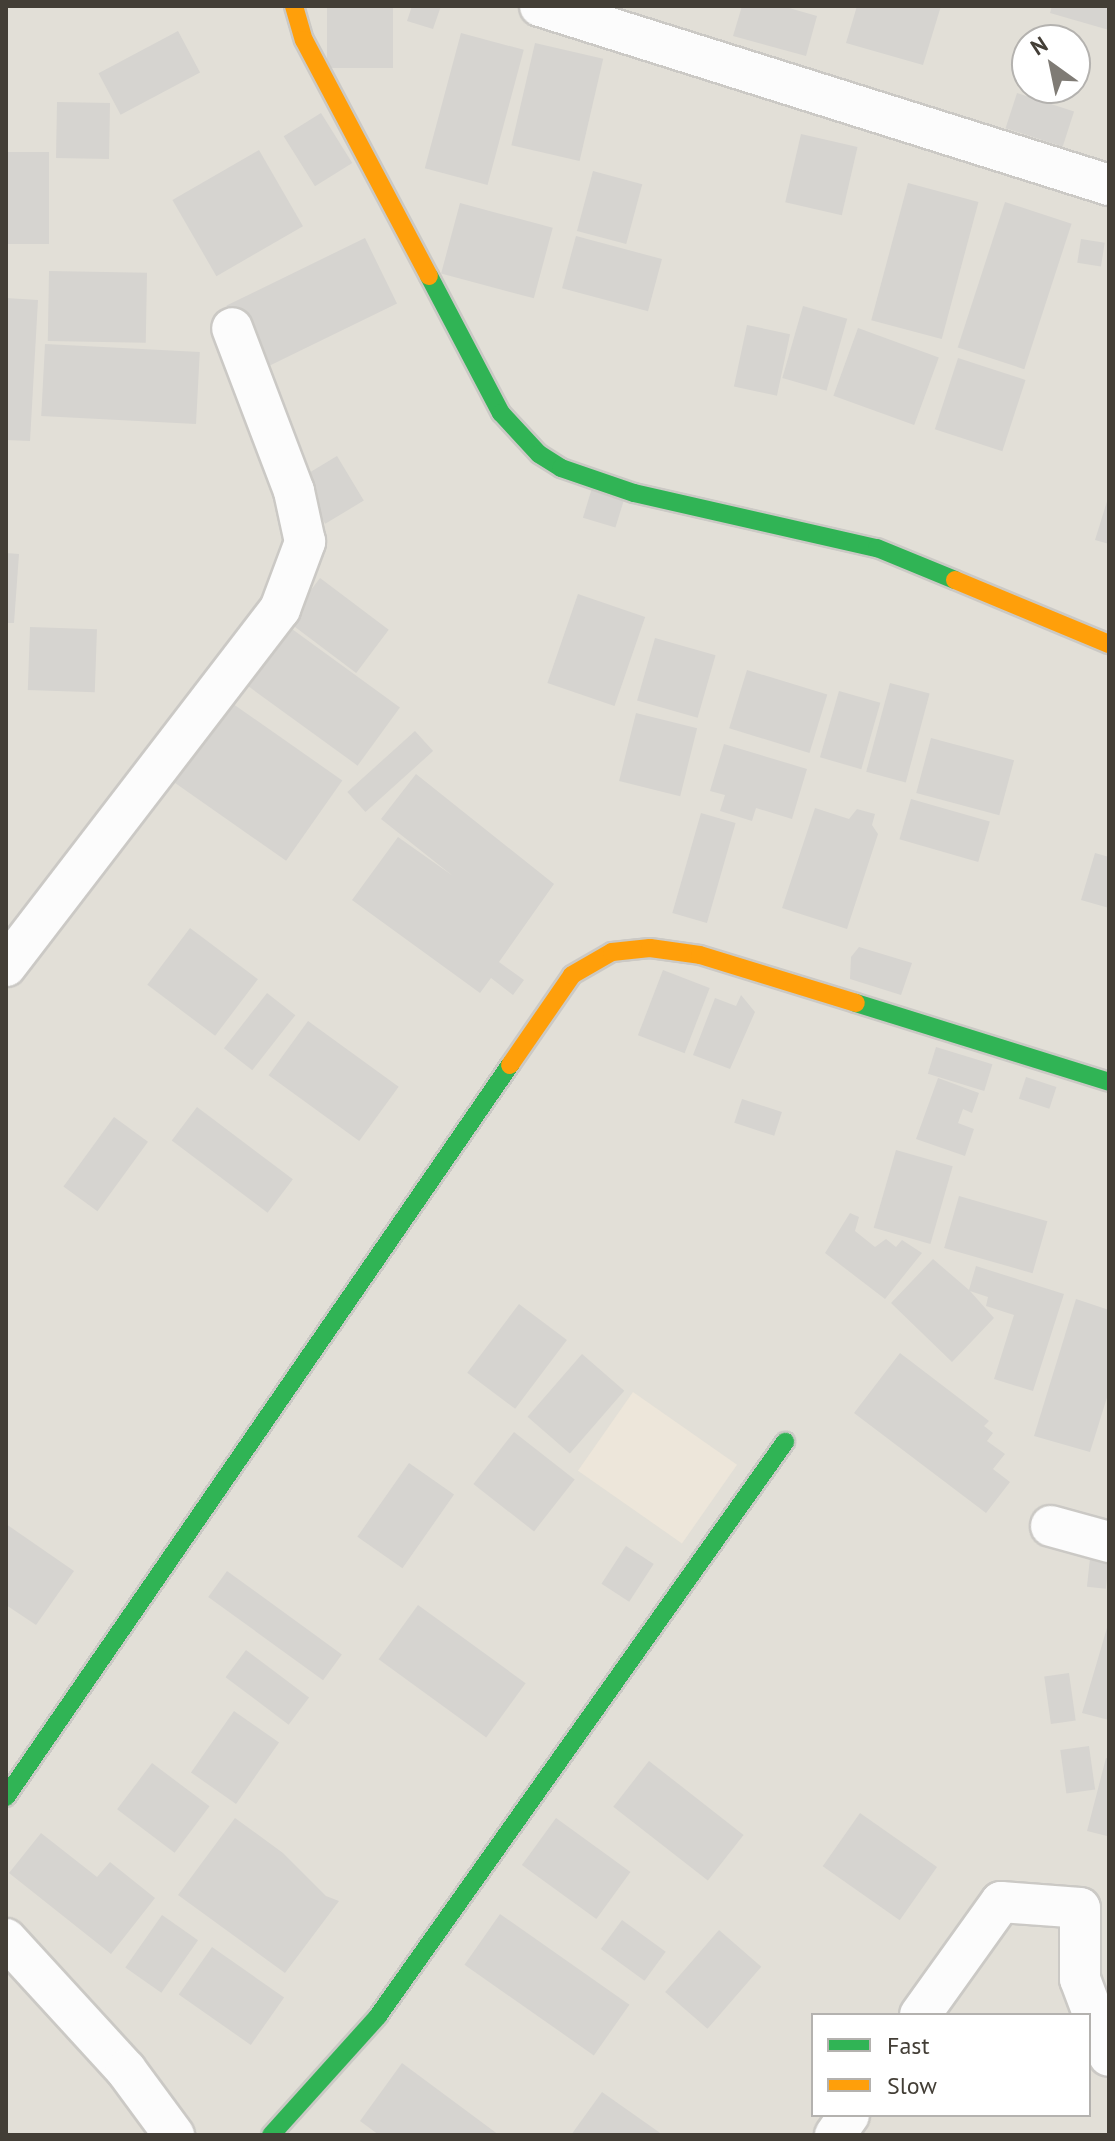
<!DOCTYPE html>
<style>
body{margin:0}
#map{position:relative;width:1115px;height:2141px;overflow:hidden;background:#eeede9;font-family:"PT Sans",sans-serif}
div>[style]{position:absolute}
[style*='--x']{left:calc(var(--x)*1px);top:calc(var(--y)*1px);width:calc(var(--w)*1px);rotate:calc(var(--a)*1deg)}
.residential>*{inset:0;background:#e2dfd7}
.commercial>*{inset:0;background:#ede6da;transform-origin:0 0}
.building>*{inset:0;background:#d6d4d0;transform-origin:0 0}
.roads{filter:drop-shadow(2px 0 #cbc9c5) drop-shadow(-2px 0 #cbc9c5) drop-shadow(0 2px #cbc9c5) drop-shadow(0 -2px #cbc9c5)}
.street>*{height:40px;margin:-20px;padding:0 20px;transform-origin:20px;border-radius:20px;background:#fcfcfc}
.fast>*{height:18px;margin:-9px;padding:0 9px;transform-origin:9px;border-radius:9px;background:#30b455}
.slow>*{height:18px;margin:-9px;padding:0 9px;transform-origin:9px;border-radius:9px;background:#ff9f0a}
span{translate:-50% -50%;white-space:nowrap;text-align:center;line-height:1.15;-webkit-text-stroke:6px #fff;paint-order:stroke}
.frame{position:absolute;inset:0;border:8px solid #433e36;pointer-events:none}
.legend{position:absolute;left:811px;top:2013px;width:280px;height:104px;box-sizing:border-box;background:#fff;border:2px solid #b4b2af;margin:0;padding:10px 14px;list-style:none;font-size:24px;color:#433e36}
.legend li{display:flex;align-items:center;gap:16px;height:40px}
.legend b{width:40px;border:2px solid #b4b2af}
.north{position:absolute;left:1011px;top:24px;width:80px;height:80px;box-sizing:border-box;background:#fff;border:2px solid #b4b2af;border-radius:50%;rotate:327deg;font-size:22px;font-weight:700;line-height:32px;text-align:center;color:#433e36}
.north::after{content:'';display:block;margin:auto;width:28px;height:36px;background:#7f7b75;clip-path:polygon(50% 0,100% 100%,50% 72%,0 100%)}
</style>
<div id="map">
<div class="residential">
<i style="clip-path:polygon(evenodd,6px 6px,1109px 6px,1109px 2135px,6px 2135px,6px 6px,1027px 40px,1075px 40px,1075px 88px,1027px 88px,1027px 40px,6px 6px,813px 2015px,1089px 2015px,1089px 2115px,813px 2115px,813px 2015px)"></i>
</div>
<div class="commercial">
<i style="left:633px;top:1392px;width:127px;height:96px;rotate:35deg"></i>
</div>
<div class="building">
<i style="left:327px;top:6px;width:66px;height:62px"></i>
<i style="clip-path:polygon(412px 6px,441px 6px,433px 29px,407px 21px)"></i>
<i style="clip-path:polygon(742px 6px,782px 6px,817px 16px,806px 56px,733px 36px)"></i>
<i style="clip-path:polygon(857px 6px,941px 6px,923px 65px,846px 43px)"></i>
<i style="clip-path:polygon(1052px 6px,1109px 6px,1109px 30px,1050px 13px)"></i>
<i style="left:178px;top:31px;width:47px;height:90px;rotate:62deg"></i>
<i style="left:461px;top:33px;width:65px;height:140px;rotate:15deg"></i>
<i style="left:535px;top:43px;width:70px;height:105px;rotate:13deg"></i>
<i style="clip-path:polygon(1046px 88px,1067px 88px,1065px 102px,1044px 99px)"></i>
<i style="left:1017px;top:93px;width:60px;height:37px;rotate:18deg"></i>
<i style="left:57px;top:102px;width:53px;height:56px;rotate:1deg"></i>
<i style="left:321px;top:113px;width:59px;height:44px;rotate:58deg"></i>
<i style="left:801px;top:134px;width:58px;height:70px;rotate:13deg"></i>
<i style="left:259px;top:150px;width:88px;height:100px;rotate:60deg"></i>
<i style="left:6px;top:152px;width:43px;height:92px"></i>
<i style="left:593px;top:171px;width:51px;height:62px;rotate:15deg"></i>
<i style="left:908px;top:183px;width:73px;height:142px;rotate:15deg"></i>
<i style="left:1005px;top:202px;width:70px;height:153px;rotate:18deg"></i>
<i style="left:460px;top:203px;width:96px;height:73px;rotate:15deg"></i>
<i style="left:576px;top:236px;width:89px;height:54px;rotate:15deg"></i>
<i style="left:365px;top:238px;width:73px;height:154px;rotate:64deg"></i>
<i style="left:1081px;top:239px;width:24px;height:24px;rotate:9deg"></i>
<i style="left:49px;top:271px;width:98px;height:70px;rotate:1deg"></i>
<i style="clip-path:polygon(6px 298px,38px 300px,30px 441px,6px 440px)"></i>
<i style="left:803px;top:306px;width:46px;height:75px;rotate:16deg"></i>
<i style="left:747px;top:325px;width:44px;height:63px;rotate:12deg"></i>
<i style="left:858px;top:328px;width:86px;height:72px;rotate:20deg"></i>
<i style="left:45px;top:344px;width:155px;height:72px;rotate:3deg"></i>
<i style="left:958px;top:358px;width:71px;height:75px;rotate:18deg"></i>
<i style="left:337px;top:456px;width:52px;height:45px;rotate:59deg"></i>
<i style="left:592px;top:488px;width:34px;height:31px;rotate:17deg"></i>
<i style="clip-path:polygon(1109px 495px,1109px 544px,1095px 540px)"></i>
<i style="clip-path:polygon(6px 553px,19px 554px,14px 623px,6px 623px)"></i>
<i style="left:320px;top:578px;width:86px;height:54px;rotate:37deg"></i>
<i style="left:578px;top:594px;width:71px;height:94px;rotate:19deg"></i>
<i style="left:281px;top:621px;width:147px;height:72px;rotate:36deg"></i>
<i style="left:30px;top:627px;width:67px;height:63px;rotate:2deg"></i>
<i style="left:655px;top:638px;width:63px;height:65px;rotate:16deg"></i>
<i style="left:747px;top:670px;width:84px;height:61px;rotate:17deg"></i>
<i style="left:890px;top:683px;width:41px;height:92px;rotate:15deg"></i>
<i style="left:839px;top:691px;width:43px;height:69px;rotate:16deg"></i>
<i style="left:226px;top:699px;width:142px;height:98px;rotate:35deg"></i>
<i style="left:636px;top:713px;width:63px;height:70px;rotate:14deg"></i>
<i style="left:415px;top:731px;width:27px;height:91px;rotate:48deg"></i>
<i style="left:931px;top:738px;width:86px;height:57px;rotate:15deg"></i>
<i style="clip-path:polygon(724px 744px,807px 769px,792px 819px,756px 808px,752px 821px,720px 811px,725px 795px,710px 791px)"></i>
<i style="clip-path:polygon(416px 774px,554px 884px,499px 962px,524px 980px,513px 995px,491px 978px,480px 993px,352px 900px,398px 837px,453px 876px,381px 819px)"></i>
<i style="left:911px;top:799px;width:82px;height:42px;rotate:16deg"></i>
<i style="clip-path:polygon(815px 808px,849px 819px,857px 809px,875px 814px,872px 825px,878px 834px,847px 929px,782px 908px)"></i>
<i style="left:701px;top:813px;width:36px;height:104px;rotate:16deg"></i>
<i style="clip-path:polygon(1095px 853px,1109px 857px,1109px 908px,1081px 900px)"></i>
<i style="left:190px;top:928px;width:85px;height:71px;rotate:37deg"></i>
<i style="clip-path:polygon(859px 947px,912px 963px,901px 995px,850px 979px,851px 957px)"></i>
<i style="left:663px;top:970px;width:50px;height:70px;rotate:21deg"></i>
<i style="left:267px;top:993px;width:36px;height:70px;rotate:38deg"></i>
<i style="clip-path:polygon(741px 995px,755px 1012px,730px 1069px,693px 1055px,715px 998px,736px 1006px)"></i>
<i style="left:308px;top:1021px;width:112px;height:67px;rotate:36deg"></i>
<i style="left:936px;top:1047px;width:59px;height:28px;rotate:17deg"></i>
<i style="left:1026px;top:1077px;width:32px;height:23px;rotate:18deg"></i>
<i style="clip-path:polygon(938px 1078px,979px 1093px,972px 1113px,963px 1109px,958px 1123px,974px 1129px,965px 1156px,916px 1139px)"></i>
<i style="left:742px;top:1099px;width:42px;height:25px;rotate:18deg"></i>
<i style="left:197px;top:1107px;width:120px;height:42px;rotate:37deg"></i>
<i style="left:114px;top:1117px;width:42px;height:86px;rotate:36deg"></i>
<i style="left:896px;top:1150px;width:59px;height:81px;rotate:16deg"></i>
<i style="left:959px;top:1196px;width:92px;height:54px;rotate:16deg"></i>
<i style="clip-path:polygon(850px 1213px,859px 1217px,855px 1231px,875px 1247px,886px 1239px,896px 1247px,902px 1240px,922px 1253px,885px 1299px,825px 1253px)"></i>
<i style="clip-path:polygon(933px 1259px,969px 1290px,976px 1266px,1064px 1294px,1033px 1391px,994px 1379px,1014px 1315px,986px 1306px,988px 1297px,970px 1291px,994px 1318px,952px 1362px,891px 1303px)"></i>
<i style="clip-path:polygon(1076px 1299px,1109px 1310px,1109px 1391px,1090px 1452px,1034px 1436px)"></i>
<i style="left:519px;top:1304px;width:60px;height:86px;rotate:37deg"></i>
<i style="clip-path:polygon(900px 1353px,989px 1421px,984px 1426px,993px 1433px,987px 1441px,1005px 1454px,993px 1469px,1010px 1482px,986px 1513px,854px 1413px)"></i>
<i style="left:582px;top:1354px;width:56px;height:83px;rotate:41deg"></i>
<i style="left:514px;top:1432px;width:77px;height:66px;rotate:38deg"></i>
<i style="left:409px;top:1463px;width:55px;height:90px;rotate:35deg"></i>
<i style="clip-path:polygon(6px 1524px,74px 1571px,36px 1625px,6px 1605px)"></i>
<i style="left:626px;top:1546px;width:33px;height:45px;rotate:33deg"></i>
<i style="left:1090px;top:1558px;width:19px;height:29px;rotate:6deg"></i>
<i style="left:227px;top:1571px;width:142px;height:32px;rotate:36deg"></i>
<i style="left:418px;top:1605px;width:133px;height:67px;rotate:36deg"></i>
<i style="clip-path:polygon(1109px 1621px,1109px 1720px,1082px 1713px)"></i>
<i style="left:246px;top:1650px;width:79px;height:34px;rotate:37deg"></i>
<i style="left:1069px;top:1673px;width:48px;height:25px;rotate:82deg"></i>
<i style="left:234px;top:1711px;width:55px;height:75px;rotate:35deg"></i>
<i style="left:1089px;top:1746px;width:44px;height:29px;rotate:82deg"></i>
<i style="clip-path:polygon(1106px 1758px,1109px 1759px,1109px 1844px,1107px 1836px,1087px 1831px)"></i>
<i style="left:649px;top:1761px;width:120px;height:58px;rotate:38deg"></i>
<i style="left:152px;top:1763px;width:72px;height:58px;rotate:37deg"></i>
<i style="left:860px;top:1813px;width:94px;height:65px;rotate:35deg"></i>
<i style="clip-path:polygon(235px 1818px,283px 1853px,326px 1896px,339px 1901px,285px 1973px,178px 1895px)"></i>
<i style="left:556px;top:1818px;width:92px;height:58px;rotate:36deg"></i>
<i style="clip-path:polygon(41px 1833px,97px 1877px,110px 1862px,155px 1898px,111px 1954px,9px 1873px)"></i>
<i style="left:500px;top:1914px;width:158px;height:62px;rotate:35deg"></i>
<i style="left:162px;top:1915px;width:44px;height:64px;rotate:35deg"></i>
<i style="left:622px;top:1920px;width:54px;height:36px;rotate:36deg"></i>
<i style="left:719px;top:1930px;width:56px;height:82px;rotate:41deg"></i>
<i style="left:212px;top:1947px;width:88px;height:58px;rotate:35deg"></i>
<i style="clip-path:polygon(402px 2063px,499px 2135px,379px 2135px,360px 2121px)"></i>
<i style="clip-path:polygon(602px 2092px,663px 2135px,571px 2135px)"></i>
</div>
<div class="roads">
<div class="street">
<i style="--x:540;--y:6;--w:596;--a:17.46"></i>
<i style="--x:6;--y:966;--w:450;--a:-52.5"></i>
<i style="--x:280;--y:609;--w:72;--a:-69.5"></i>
<i style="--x:305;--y:542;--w:52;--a:-102.2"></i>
<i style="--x:294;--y:491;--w:174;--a:-110.8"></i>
<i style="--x:1051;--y:1526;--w:60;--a:15.4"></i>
<i style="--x:6;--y:1939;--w:178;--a:47.5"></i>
<i style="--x:126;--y:2070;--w:81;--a:53.6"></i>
<i style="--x:920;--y:2015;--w:139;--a:-54.4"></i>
<i style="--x:1001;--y:1902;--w:79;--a:4.3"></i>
<i style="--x:1080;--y:1908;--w:71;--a:90"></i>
<i style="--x:1080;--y:1979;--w:82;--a:69.4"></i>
<i style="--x:835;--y:2135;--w:24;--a:-55"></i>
</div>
<div class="fast">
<i style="--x:429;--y:276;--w:155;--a:62.3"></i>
<i style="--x:501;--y:413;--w:56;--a:47.2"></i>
<i style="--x:539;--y:454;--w:26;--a:32"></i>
<i style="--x:561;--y:468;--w:77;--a:18.9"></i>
<i style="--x:634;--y:493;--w:249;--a:12.8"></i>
<i style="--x:877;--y:548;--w:84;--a:22.3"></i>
<i style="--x:856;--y:1003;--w:265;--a:17.3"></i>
<i style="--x:6;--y:1797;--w:889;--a:-55.45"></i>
<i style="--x:271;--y:2135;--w:160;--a:-48"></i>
<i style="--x:378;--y:2016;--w:704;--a:-54.66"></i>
</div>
<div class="slow">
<i style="--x:294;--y:6;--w:35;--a:74"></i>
<i style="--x:304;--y:40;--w:267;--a:62.1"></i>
<i style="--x:955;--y:580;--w:167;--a:22.6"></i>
<i style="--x:510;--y:1065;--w:109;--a:-55.4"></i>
<i style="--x:572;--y:975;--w:46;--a:-29.9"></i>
<i style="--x:612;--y:952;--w:38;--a:-6"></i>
<i style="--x:650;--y:948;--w:50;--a:8"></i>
<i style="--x:700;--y:955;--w:163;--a:17.1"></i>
</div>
</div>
<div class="frame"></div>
<ul class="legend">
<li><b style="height:10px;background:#30b455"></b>Fast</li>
<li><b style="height:10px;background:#ff9f0a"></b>Slow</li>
</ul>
<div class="north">N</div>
</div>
